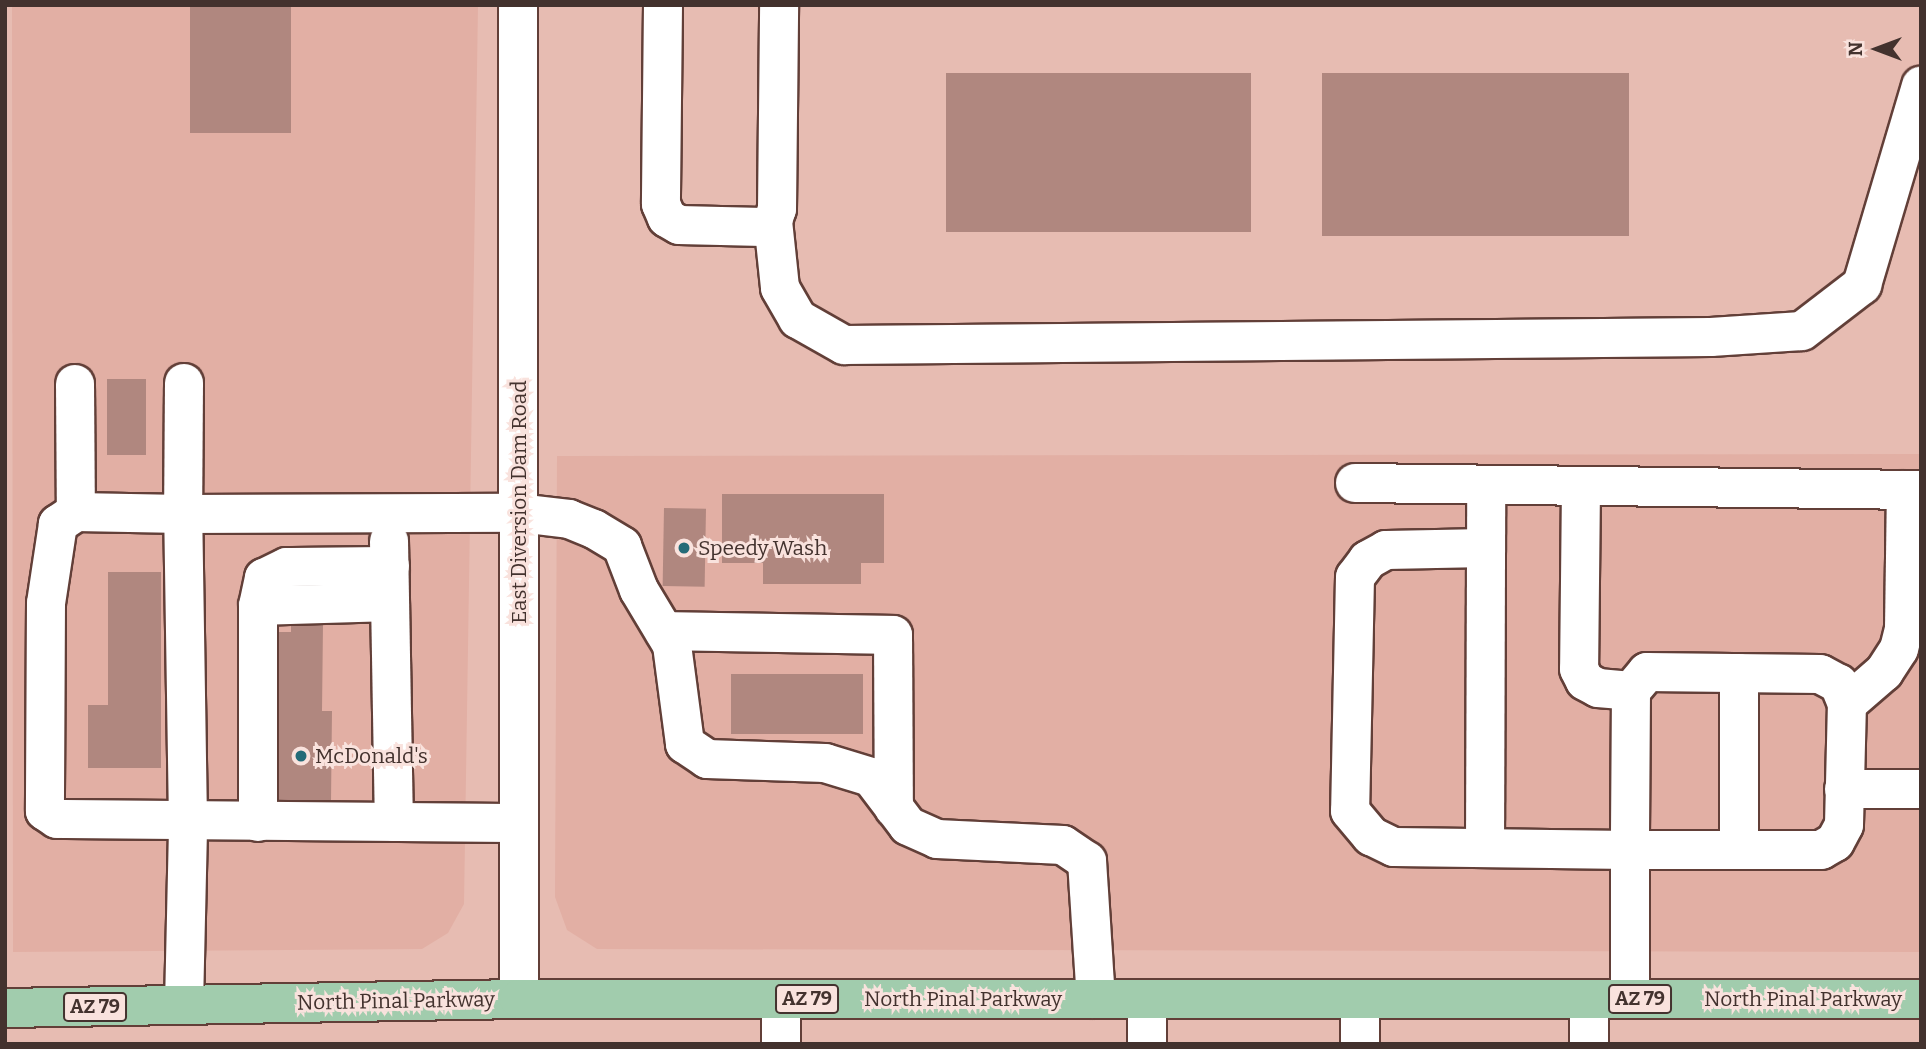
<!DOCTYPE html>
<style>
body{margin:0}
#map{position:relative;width:1926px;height:1049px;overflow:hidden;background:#e7bcb2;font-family:Bitter,serif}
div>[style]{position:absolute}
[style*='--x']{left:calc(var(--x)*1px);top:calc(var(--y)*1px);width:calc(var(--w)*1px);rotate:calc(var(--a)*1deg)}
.built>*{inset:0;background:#e2afa4}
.building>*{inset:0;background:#b0877f;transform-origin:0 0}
.roads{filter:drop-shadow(2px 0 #623f38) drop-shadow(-2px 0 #623f38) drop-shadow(0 2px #623f38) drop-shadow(0 -2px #623f38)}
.minor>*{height:38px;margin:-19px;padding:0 19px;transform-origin:19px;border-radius:19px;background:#fff}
.major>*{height:38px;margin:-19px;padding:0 19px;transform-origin:19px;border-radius:19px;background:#a1ccad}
.dots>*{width:19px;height:19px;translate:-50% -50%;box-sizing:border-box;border:4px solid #f9e2dd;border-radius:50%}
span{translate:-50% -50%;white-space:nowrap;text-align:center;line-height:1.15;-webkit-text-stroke:6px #f9e2dd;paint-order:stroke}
.shield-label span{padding:2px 5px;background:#f9e2dd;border:2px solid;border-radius:5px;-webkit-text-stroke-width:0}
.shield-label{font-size:19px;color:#43322e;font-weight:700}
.street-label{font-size:21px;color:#43322e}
.poi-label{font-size:21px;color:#43322e}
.left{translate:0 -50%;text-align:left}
.frame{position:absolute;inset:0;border:7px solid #43322e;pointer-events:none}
.north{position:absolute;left:1842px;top:14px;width:70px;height:70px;-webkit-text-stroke:5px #f9e2dd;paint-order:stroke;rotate:270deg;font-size:19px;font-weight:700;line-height:28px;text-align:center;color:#43322e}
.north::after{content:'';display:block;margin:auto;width:24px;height:32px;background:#43322e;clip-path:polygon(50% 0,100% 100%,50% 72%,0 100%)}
</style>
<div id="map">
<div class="built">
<i style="clip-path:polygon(12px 5px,478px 5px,464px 904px,448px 933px,422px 949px,13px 952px)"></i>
<i style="clip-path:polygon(1921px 454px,1921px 952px,597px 949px,567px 930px,555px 897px,557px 456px)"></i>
</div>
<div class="building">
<i style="left:190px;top:5px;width:101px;height:128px"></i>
<i style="left:946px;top:73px;width:305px;height:159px"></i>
<i style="left:1322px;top:73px;width:307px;height:163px"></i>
<i style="left:107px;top:379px;width:39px;height:76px"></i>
<i style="clip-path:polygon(722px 494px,884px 494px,884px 563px,861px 563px,861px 584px,763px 584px,763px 563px,722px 563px)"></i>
<i style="left:664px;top:508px;width:42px;height:78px;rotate:1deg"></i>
<i style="clip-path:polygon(108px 572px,161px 572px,161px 768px,88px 768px,88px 705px,108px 705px)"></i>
<i style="clip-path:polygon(291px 624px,323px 624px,322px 711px,332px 711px,331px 802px,270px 801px,271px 632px,291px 632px)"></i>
<i style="left:731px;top:674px;width:132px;height:60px"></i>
</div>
<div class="roads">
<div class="minor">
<i style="--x:518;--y:5;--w:994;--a:89.94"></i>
<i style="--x:663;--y:5;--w:199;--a:90.6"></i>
<i style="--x:661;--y:204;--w:15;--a:67"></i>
<i style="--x:667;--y:218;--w:14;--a:30"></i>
<i style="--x:679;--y:225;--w:84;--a:1.4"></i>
<i style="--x:763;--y:227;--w:12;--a:-31"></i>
<i style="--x:773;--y:221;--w:13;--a:-72"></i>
<i style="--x:777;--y:209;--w:204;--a:-89.4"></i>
<i style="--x:773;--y:221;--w:67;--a:84"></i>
<i style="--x:780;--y:288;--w:36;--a:60"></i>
<i style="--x:798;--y:319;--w:53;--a:29.5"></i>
<i style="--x:844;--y:345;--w:867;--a:-0.53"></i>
<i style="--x:1711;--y:337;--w:91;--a:-3.8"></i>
<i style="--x:1802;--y:331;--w:76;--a:-37.5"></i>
<i style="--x:1862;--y:285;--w:208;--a:-73.5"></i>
<i style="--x:184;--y:383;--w:131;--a:90.4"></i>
<i style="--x:183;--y:514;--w:107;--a:-178.9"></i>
<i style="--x:76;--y:512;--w:22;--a:146"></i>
<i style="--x:58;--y:524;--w:80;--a:98.6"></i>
<i style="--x:46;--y:603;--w:208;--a:90.3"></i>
<i style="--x:45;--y:811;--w:14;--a:34"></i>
<i style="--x:57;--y:819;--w:462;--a:0.5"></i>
<i style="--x:75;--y:384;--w:128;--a:89.6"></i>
<i style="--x:1355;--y:483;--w:566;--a:0.71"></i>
<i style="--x:1581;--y:486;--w:183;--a:90.6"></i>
<i style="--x:1579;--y:669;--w:13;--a:63"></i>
<i style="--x:1585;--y:681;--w:15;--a:28"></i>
<i style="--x:1598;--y:688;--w:33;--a:5"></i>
<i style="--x:389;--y:541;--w:281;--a:89"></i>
<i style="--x:1486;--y:548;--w:100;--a:178.9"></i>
<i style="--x:1386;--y:550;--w:21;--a:151"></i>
<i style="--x:1368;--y:560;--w:21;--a:127"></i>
<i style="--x:1355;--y:577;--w:234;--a:91.2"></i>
<i style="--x:1350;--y:811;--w:33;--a:50"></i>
<i style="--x:1371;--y:836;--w:25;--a:26"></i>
<i style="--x:1394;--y:847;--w:236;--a:0.7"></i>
<i style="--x:1630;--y:850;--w:191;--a:0"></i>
<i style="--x:1821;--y:850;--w:16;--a:-30"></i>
<i style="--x:1835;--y:842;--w:19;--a:-62"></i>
<i style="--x:1844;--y:825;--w:121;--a:-88.6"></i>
<i style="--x:1847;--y:704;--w:22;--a:-112"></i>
<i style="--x:1839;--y:684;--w:21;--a:-152"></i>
<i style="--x:1820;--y:674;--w:173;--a:-179.3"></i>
<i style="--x:1647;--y:672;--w:25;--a:130"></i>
<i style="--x:1631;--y:691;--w:159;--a:90.4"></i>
<i style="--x:1630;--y:850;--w:149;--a:90"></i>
<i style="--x:258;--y:606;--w:132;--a:-1.7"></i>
<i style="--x:664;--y:631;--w:229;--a:1"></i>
<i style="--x:893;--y:635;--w:173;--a:89.7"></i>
<i style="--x:1739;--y:673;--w:177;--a:90"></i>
<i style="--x:1847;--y:704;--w:49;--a:-40.9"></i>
<i style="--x:1884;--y:672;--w:27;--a:-57"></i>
<i style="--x:1899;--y:649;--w:21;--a:-76"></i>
<i style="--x:1904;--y:629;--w:139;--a:-89.2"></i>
<i style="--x:1844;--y:789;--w:77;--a:0"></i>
<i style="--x:258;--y:822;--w:216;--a:-90"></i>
<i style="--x:258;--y:606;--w:29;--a:-78"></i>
<i style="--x:264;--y:578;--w:25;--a:-26"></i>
<i style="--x:287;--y:567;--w:103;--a:-0.6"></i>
<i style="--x:1485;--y:848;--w:363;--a:-89.8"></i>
<i style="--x:1147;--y:999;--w:45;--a:90"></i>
<i style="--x:1589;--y:999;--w:45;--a:90"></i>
<i style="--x:184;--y:1005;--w:183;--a:-88.7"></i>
<i style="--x:188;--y:822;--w:308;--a:-90.9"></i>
<i style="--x:183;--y:514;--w:336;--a:-0.2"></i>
<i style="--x:519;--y:513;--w:50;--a:6.8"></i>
<i style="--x:569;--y:519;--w:27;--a:22"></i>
<i style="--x:594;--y:529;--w:33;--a:31"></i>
<i style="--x:622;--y:546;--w:47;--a:68.9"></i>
<i style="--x:639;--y:590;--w:64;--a:59"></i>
<i style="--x:672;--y:645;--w:100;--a:82.5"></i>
<i style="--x:685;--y:744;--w:27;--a:34"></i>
<i style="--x:707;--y:759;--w:118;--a:1.9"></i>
<i style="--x:825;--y:763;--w:48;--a:16.9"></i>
<i style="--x:871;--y:777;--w:61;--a:52.9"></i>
<i style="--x:908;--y:826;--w:32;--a:24"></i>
<i style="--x:937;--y:839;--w:126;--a:2.7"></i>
<i style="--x:1063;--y:845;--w:29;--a:34"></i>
<i style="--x:1087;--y:861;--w:138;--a:86.3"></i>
<i style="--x:781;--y:1044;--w:45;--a:-90"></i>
<i style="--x:1360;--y:1044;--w:45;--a:-90"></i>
</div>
<div class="major">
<i style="--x:5;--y:1008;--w:514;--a:-1"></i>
<i style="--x:519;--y:999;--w:1402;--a:0"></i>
</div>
</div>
<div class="dots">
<i style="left:684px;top:548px;background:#246b78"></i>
<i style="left:301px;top:756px;background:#246b78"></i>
</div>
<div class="shield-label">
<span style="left:807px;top:999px">AZ 79</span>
<span style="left:1640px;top:999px">AZ 79</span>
<span style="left:95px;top:1007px">AZ 79</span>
</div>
<div class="street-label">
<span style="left:519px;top:502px;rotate:-90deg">East Diversion Dam Road</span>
<span style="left:963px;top:999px">North Pinal Parkway</span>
<span style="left:1803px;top:999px">North Pinal Parkway</span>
<span style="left:396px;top:1001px;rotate:-1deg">North Pinal Parkway</span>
</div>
<div class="poi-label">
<span class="left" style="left:698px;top:548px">Speedy Wash</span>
<span class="left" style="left:315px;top:756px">McDonald's</span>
</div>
<div class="frame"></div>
<div class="north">N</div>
</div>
